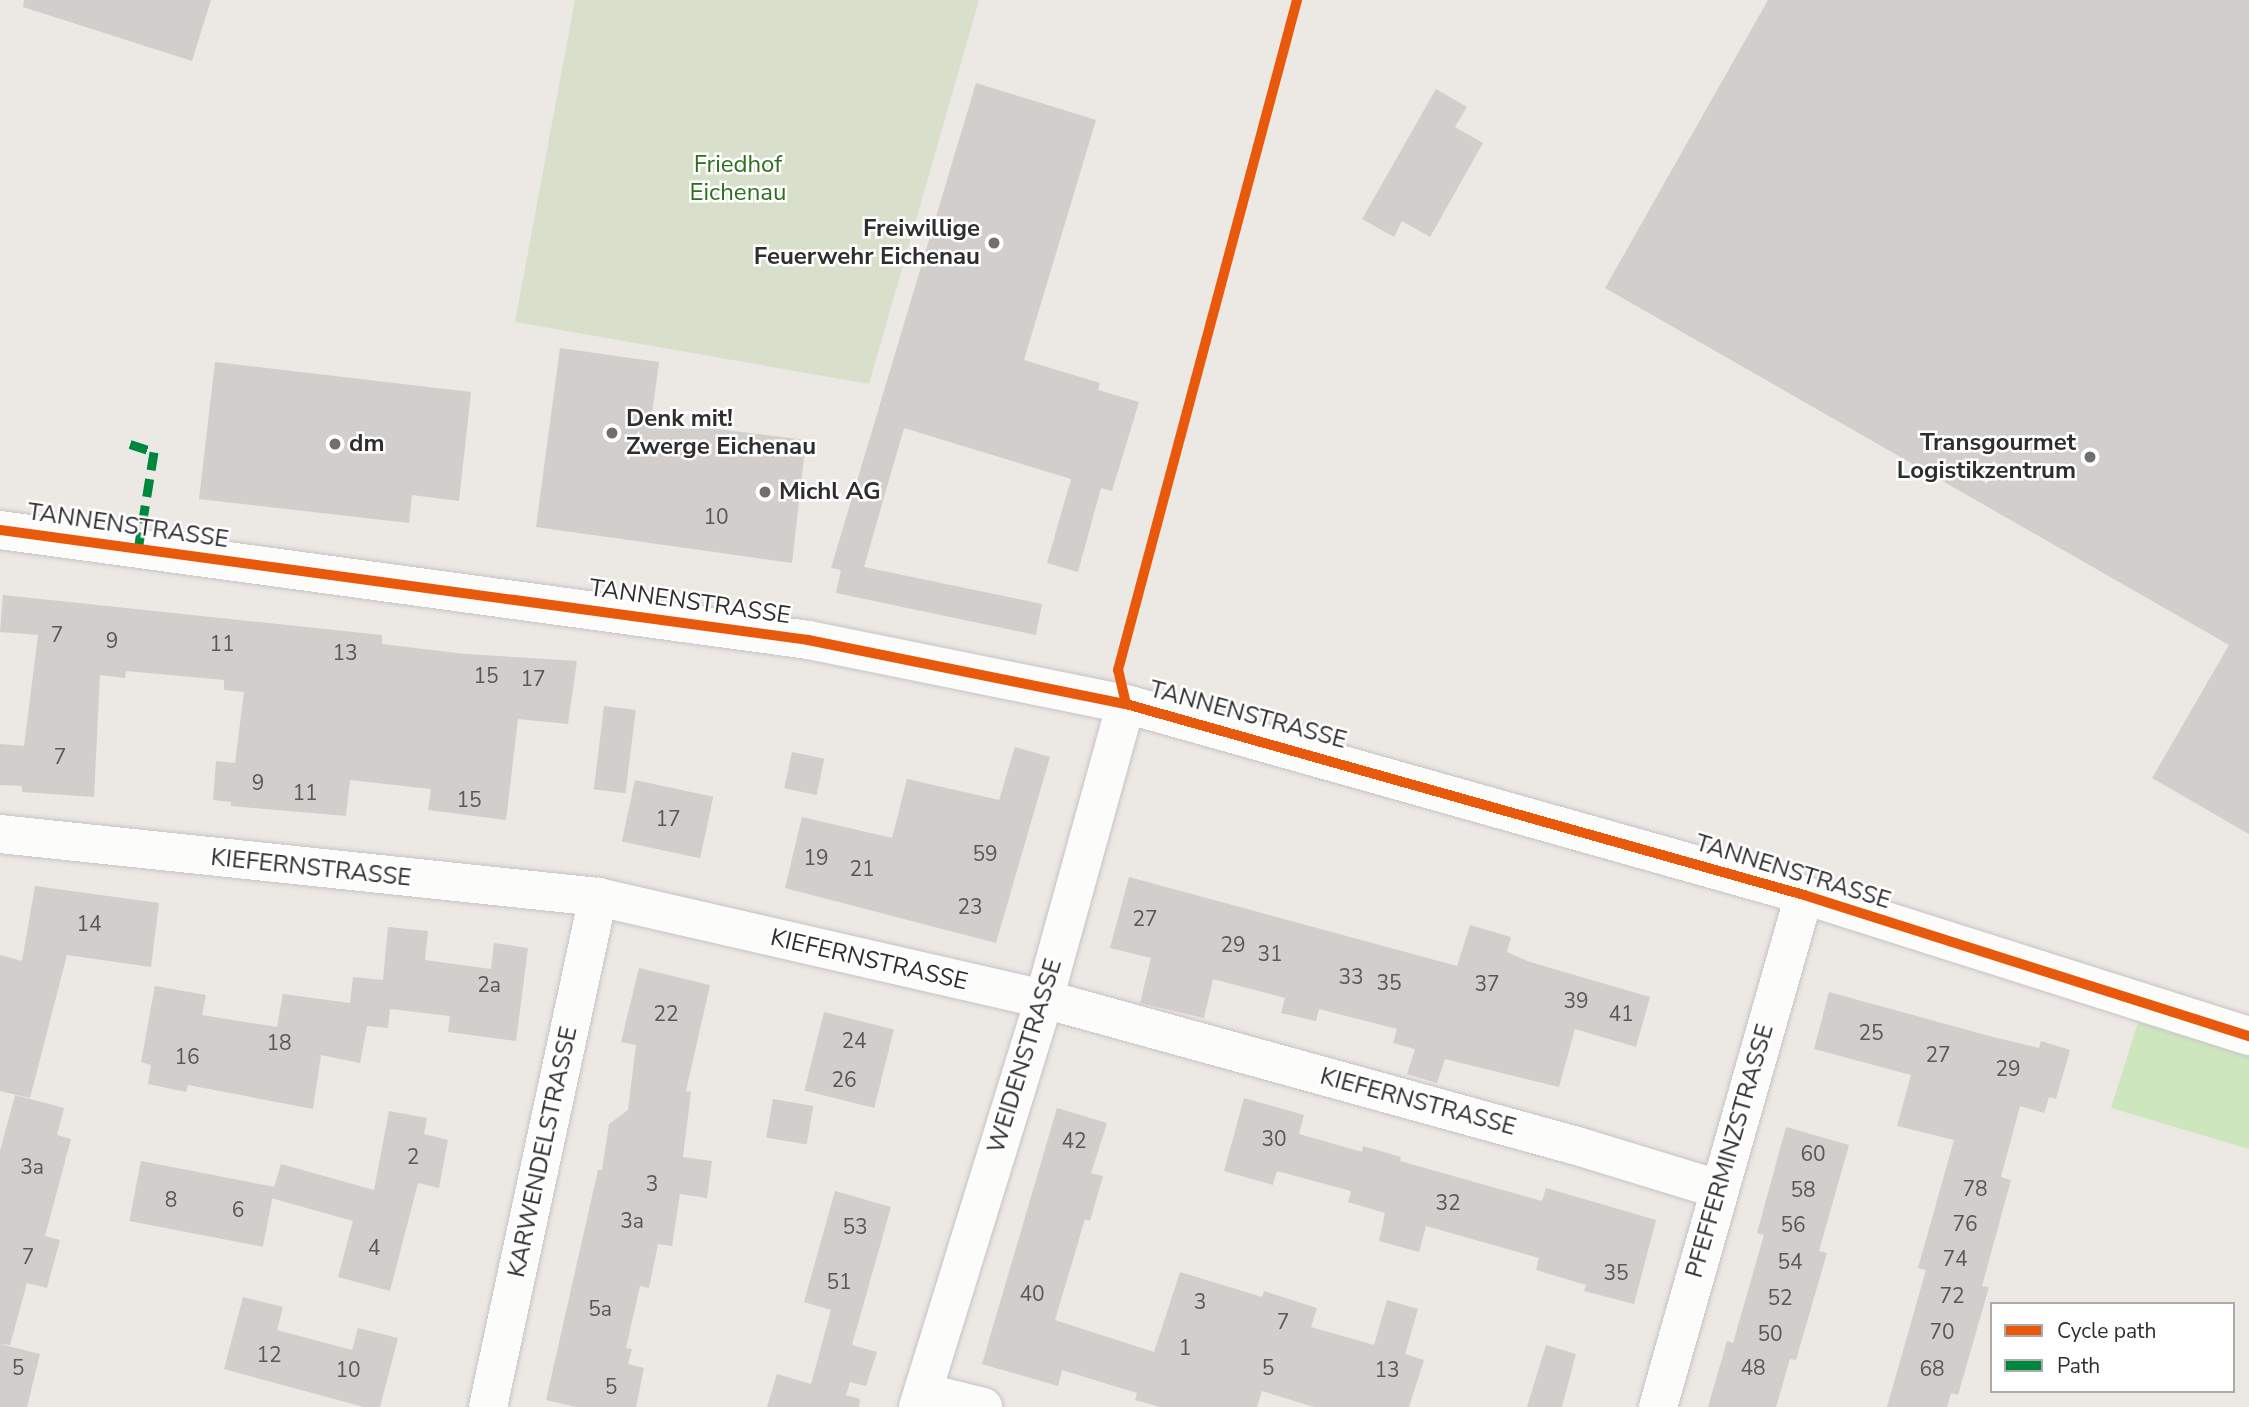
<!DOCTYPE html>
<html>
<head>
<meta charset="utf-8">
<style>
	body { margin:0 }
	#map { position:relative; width:2249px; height:1407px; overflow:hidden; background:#ece8e4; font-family:"Nunito Sans",sans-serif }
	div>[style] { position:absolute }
	.green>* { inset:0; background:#cee6be }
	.cemetery>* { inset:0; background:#d8e0cc }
	.building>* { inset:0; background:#d1cecb; transform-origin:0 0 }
	.roads { filter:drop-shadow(0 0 2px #c5c4c5) drop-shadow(0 0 2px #c5c4c5) }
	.minor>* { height:38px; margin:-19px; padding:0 19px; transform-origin:19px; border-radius:19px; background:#fcfcfb }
	.quiet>* { height:9px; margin-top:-4.5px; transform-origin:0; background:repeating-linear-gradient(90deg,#00873e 0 18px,transparent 0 27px) }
	.cycleway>* { height:10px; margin:-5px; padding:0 5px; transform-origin:5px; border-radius:5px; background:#e8590c }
	.dots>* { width:19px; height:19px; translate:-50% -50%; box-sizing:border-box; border:4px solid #fff; border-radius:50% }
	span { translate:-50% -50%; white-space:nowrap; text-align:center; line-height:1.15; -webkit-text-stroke:5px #fff; paint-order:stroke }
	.number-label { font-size:21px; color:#585857 }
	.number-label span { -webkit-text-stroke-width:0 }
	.park-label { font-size:24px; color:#2c6e1b }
	.poi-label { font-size:24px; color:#2e2e2e; font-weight:700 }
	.right { translate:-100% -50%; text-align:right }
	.left { translate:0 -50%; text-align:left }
	.street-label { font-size:24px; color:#2e2e2e }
	.legend { position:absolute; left:1990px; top:1302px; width:245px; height:91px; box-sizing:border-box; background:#fff; border:2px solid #ababab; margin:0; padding:9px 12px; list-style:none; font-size:21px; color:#2e2e2e }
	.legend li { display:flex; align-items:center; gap:14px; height:35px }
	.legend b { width:35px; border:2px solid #ababab }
</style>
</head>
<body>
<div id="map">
	<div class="green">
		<i style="clip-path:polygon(2138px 1022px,2249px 1056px,2249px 1149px,2111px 1108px)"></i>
	</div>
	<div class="cemetery">
		<i style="clip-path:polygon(575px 0,979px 0,869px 384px,515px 322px)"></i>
	</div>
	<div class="building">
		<i style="clip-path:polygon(24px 0,211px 0,192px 61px,23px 7px)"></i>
		<i style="clip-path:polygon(1768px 0,2249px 0,2249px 834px,2152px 778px,2229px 645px,1605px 288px)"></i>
		<i style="clip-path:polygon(976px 83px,1096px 120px,1024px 360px,1100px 383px,1098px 390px,1139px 402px,1112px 491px,1101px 488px,1078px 572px,1047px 563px,1071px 479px,904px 428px,864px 567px,1042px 604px,1036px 635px,836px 593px,841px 570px,831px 568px)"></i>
		<i style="clip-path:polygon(1436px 89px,1467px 107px,1455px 127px,1483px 143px,1430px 237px,1402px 221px,1394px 237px,1362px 219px)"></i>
		<i style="clip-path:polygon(560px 348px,659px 362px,651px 421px,806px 440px,792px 563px,536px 527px)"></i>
		<i style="clip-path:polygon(215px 362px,471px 392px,459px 501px,412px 495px,409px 523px,199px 499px)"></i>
		<i style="clip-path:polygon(3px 595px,382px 635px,382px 644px,465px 654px,577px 661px,568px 724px,518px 719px,506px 820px,428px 810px,431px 789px,350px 780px,346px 816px,231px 806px,231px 802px,213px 800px,216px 761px,235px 763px,244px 692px,224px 690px,224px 680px,126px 671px,125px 678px,100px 675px,94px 797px,22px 792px,22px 786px,0 785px,0 744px,24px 746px,38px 635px,0 632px)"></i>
		<i style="left:604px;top:706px;width:32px;height:84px;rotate:7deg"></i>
		<i style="clip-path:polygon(1015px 747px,1050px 757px,996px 943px,785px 888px,802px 817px,892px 838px,907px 779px,999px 800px)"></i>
		<i style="left:792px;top:752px;width:33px;height:37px;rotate:12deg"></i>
		<i style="left:635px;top:780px;width:80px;height:63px;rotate:12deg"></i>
		<i style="clip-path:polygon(1129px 877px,1457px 966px,1470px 925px,1511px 937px,1507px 952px,1530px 962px,1650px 997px,1636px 1047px,1575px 1029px,1559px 1087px,1445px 1059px,1437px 1083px,1407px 1074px,1415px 1049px,1393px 1043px,1397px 1029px,1319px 1009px,1316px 1021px,1281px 1013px,1285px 998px,1213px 979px,1204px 1018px,1140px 1003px,1151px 958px,1110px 948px)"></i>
		<i style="clip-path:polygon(35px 886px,159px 903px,151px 967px,67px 955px,30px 1098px,0 1091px,0 955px,22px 961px)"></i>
		<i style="clip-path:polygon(388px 927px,428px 931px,425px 960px,491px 969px,494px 943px,528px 948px,516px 1041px,448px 1032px,450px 1016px,390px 1009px,388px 1028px,367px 1026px,360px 1063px,321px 1055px,313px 1109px,188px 1085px,186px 1092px,148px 1084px,151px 1065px,141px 1062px,155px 986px,206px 995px,202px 1015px,277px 1027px,283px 994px,350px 1003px,353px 977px,383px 980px)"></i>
		<i style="clip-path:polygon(639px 968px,710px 985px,686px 1091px,691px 1092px,683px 1157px,712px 1161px,707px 1198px,680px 1194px,672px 1246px,658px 1244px,649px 1288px,640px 1286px,626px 1348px,632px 1349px,628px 1364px,644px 1368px,636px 1407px,576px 1407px,546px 1400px,598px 1170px,602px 1170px,609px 1124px,628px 1110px,636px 1045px,621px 1042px)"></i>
		<i style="clip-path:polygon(1829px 992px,1993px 1037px,2039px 1048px,2041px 1041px,2070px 1050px,2056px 1099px,2049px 1097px,2044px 1113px,2020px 1106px,2001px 1177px,2011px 1180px,1982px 1286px,1989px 1287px,1958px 1395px,1951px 1393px,1947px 1407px,1887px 1407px,1926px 1270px,1918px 1268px,1954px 1140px,1897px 1126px,1911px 1075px,1814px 1049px)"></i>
		<i style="left:824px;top:1012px;width:72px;height:81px;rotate:14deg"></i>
		<i style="clip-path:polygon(15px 1095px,64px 1108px,57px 1135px,71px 1139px,45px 1236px,60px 1240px,47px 1288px,27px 1283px,10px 1345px,0 1344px,0 1151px)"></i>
		<i style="clip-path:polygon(1244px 1098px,1304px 1115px,1299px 1134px,1362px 1152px,1363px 1146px,1401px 1157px,1400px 1161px,1542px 1201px,1546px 1188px,1656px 1220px,1634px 1304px,1584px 1291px,1586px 1285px,1536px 1270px,1539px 1258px,1426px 1226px,1419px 1252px,1379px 1241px,1385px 1213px,1348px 1202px,1351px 1191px,1277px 1171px,1273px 1185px,1224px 1171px)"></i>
		<i style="left:773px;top:1099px;width:41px;height:39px;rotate:10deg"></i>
		<i style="clip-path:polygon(1057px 1108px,1107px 1123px,1091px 1173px,1103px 1176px,1090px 1221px,1085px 1219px,1055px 1320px,1154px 1352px,1180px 1272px,1262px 1297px,1264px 1291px,1317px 1308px,1311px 1327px,1374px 1345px,1387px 1300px,1418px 1309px,1405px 1354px,1424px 1360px,1409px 1407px,1314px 1407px,1262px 1391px,1257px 1407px,1160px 1407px,1135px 1400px,1137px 1393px,1062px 1370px,1058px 1386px,982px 1364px)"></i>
		<i style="clip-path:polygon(389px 1111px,427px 1118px,424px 1134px,448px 1140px,439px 1188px,418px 1183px,390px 1291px,338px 1277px,353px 1221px,271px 1198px,281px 1164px,374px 1190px)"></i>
		<i style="clip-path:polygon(1786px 1127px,1849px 1145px,1819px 1251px,1827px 1253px,1796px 1360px,1790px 1359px,1776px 1407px,1708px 1407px,1727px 1341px,1733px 1343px,1764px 1235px,1757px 1233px)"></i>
		<i style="left:141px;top:1161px;width:136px;height:61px;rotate:11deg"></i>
		<i style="clip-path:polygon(835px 1191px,891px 1207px,852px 1345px,877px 1352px,866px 1386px,850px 1382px,846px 1395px,860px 1399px,859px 1407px,767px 1407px,777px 1374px,811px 1384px,831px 1310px,804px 1302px)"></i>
		<i style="clip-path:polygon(243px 1297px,283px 1307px,277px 1330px,352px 1350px,358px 1328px,398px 1338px,380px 1407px,364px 1407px,224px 1369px)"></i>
		<i style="clip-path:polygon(0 1344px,40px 1354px,27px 1407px,0 1407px)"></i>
		<i style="clip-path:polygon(1546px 1345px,1576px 1354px,1562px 1407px,1527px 1407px)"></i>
	</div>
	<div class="roads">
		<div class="minor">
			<i style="left:0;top:530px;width:815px;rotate:7.75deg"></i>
			<i style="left:808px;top:640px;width:324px;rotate:11.4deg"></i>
			<i style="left:1126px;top:704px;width:704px;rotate:15.73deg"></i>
			<i style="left:1804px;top:895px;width:467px;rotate:17.6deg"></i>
			<i style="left:0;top:834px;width:601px;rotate:6.01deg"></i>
			<i style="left:598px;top:897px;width:458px;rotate:12.9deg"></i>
			<i style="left:1044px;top:999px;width:553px;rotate:15.42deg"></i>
			<i style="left:1577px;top:1146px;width:147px;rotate:17deg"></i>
			<i style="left:923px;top:1392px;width:62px;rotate:14deg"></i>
			<i style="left:488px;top:1407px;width:522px;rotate:-77.83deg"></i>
			<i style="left:918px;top:1407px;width:427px;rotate:-72.8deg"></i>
			<i style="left:1044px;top:999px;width:306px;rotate:-74.5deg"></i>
			<i style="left:1658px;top:1407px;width:532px;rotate:-74.08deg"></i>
		</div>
	</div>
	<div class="quiet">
		<i style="left:130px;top:444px;width:25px;rotate:18deg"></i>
		<i style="left:154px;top:452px;width:99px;rotate:99.3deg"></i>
	</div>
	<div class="cycleway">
		<i style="left:0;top:530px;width:815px;rotate:7.75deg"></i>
		<i style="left:808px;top:640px;width:324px;rotate:11.4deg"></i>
		<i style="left:1126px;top:704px;width:704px;rotate:15.73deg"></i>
		<i style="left:1804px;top:895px;width:467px;rotate:17.6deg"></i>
		<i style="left:1126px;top:704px;width:35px;rotate:-103deg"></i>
		<i style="left:1118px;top:670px;width:693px;rotate:-75.04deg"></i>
	</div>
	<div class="dots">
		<i style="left:994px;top:243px;background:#706f6e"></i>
		<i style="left:612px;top:433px;background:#706f6e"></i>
		<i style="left:335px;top:444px;background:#706f6e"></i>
		<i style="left:2090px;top:457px;background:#706f6e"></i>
		<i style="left:765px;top:492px;background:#706f6e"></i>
	</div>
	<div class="number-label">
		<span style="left:716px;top:517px">10</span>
		<span style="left:57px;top:635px">7</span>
		<span style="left:112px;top:641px">9</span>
		<span style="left:222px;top:644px">11</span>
		<span style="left:345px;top:653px">13</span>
		<span style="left:486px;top:676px">15</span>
		<span style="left:533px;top:679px">17</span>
		<span style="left:60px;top:757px">7</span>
		<span style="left:258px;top:783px">9</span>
		<span style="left:305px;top:793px">11</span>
		<span style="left:469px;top:800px">15</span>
		<span style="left:668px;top:819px">17</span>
		<span style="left:985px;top:854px">59</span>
		<span style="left:816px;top:858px">19</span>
		<span style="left:862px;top:869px">21</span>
		<span style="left:970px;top:907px">23</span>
		<span style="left:1145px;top:919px">27</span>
		<span style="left:89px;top:924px">14</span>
		<span style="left:1233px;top:945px">29</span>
		<span style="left:1270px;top:954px">31</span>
		<span style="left:1351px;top:977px">33</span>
		<span style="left:1389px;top:983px">35</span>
		<span style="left:1487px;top:984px">37</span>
		<span style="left:489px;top:985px">2a</span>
		<span style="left:1576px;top:1001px">39</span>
		<span style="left:666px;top:1014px">22</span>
		<span style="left:1621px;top:1014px">41</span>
		<span style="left:1871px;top:1033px">25</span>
		<span style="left:854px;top:1041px">24</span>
		<span style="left:279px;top:1043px">18</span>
		<span style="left:1938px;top:1055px">27</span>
		<span style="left:187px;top:1057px">16</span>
		<span style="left:2008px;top:1069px">29</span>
		<span style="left:844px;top:1080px">26</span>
		<span style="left:1274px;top:1139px">30</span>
		<span style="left:1074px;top:1141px">42</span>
		<span style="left:1813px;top:1154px">60</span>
		<span style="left:413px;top:1157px">2</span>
		<span style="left:32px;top:1167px">3a</span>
		<span style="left:652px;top:1184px">3</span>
		<span style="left:1975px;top:1189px">78</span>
		<span style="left:1803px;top:1190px">58</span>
		<span style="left:171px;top:1200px">8</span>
		<span style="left:1448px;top:1203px">32</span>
		<span style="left:238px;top:1210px">6</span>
		<span style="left:632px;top:1221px">3a</span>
		<span style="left:1965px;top:1224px">76</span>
		<span style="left:1793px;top:1225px">56</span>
		<span style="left:855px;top:1227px">53</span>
		<span style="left:374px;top:1248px">4</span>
		<span style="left:28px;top:1257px">7</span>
		<span style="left:1955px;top:1259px">74</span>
		<span style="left:1790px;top:1262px">54</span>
		<span style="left:1616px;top:1273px">35</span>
		<span style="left:839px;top:1282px">51</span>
		<span style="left:1032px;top:1294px">40</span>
		<span style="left:1952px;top:1296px">72</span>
		<span style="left:1780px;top:1298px">52</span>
		<span style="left:1200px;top:1302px">3</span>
		<span style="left:600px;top:1309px">5a</span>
		<span style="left:1283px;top:1322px">7</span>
		<span style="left:1942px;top:1332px">70</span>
		<span style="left:1770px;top:1334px">50</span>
		<span style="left:1185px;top:1348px">1</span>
		<span style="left:269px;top:1355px">12</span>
		<span style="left:18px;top:1368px">5</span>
		<span style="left:1268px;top:1368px">5</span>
		<span style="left:1753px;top:1368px">48</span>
		<span style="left:1932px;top:1369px">68</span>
		<span style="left:348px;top:1370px">10</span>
		<span style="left:1387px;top:1370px">13</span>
		<span style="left:611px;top:1387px">5</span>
	</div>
	<div class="park-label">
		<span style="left:738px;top:179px">Friedhof<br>Eichenau</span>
	</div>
	<div class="poi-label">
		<span class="right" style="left:980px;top:243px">Freiwillige<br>Feuerwehr Eichenau</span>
		<span class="left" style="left:626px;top:433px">Denk mit!<br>Zwerge Eichenau</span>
		<span class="right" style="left:2076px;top:457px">Transgourmet<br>Logistikzentrum</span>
		<span class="left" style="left:349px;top:444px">dm</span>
		<span class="left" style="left:779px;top:492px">Michl AG</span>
	</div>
	<div class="street-label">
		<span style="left:128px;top:526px;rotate:8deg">TANNENSTRASSE</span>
		<span style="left:690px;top:602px;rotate:8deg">TANNENSTRASSE</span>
		<span style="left:1248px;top:715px;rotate:15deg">TANNENSTRASSE</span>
		<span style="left:311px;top:868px;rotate:6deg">KIEFERNSTRASSE</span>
		<span style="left:1793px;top:872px;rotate:17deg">TANNENSTRASSE</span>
		<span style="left:869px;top:960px;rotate:13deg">KIEFERNSTRASSE</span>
		<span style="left:1025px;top:1056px;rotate:-73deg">WEIDENSTRASSE</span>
		<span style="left:1418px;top:1102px;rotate:15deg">KIEFERNSTRASSE</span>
		<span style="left:1730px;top:1151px;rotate:-74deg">PFEFFERMINZSTRASSE</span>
		<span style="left:543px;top:1152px;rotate:-78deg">KARWENDELSTRASSE</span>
	</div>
	<ul class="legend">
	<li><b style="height:9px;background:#e8590c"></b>Cycle path</li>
	<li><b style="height:9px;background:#00873e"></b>Path</li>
	</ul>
</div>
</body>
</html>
